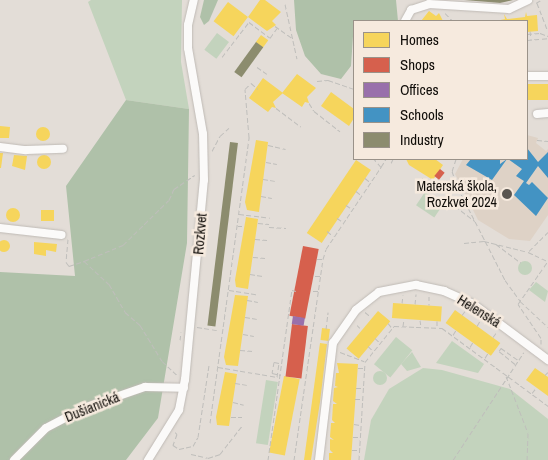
<!DOCTYPE html>
<html>
<head>
<meta charset="utf-8">
<style>
	body { margin:0 }
	#map { position:relative; width:548px; height:460px; overflow:hidden; background:#e3ddd7; font-family:"Archivo Narrow",sans-serif }
	div>[style] { position:absolute }
	.built>* { inset:0; background:#ded2c6 }
	.green>* { inset:0; background:#c3d3bd; transform-origin:0 0 }
	.round { border-radius:50% }
	.forest>* { inset:0; background:#afc1a9 }
	.homes>* { inset:0; background:#f6d55c; transform-origin:0 0 }
	.shops>* { inset:0; background:#d6604d; transform-origin:0 0 }
	.offices>* { inset:0; background:#9970ab; transform-origin:0 0 }
	.schools>* { inset:0; background:#4393c3 }
	.industry>* { inset:0; background:#8c8c6e; transform-origin:0 0 }
	.path>* { height:1px; margin-top:-0.5px; transform-origin:0; background:repeating-linear-gradient(90deg,#bfbebb 0 5px,transparent 0 7.5px) }
	.roads { filter:drop-shadow(0 0 1px #bfbab5) drop-shadow(0 0 1px #bfbab5) }
	.minor>* { height:8px; margin:-4px; padding:0 4px; transform-origin:4px; border-radius:4px; background:#fbfaf9 }
	.path-bridge>* { height:1px; margin-top:-0.5px; transform-origin:0; background:repeating-linear-gradient(90deg,#bfbebb 0 5px,transparent 0 7.5px) }
	.dots>* { width:14px; height:14px; translate:-50% -50%; box-sizing:border-box; border:2px solid #f6eade; border-radius:50% }
	span { translate:-50% -50%; white-space:nowrap; text-align:center; line-height:1.15; -webkit-text-stroke:5px #f6eade; paint-order:stroke }
	.poi-label { font-size:14px; color:#100d09 }
	.right { translate:-100% -50%; text-align:right }
	.street-label { font-size:14px; color:#100d09 }
	.legend { position:absolute; left:353px; top:20px; width:175px; height:140px; box-sizing:border-box; background:#f6eade; border:1px solid #9a9289; margin:0; padding:6px 9px; list-style:none; font-size:15px; color:#100d09 }
	.legend li { display:flex; align-items:center; gap:10px; height:25px }
	.legend b { width:25px; border:1px solid #9a9289 }
</style>
</head>
<body>
<div id="map">
	<div class="built">
		<i style="clip-path:polygon(527px 135px,538px 138px,536px 143px,546px 151px,548px 149px,548px 215px,530px 241px,509px 239px,478px 220px,455px 174px,463px 159px,527px 159px)"></i>
	</div>
	<div class="green">
		<i style="clip-path:polygon(91px 0,182px 0,181px 62px,189px 109px,126px 100px,88px 2px)"></i>
		<i style="left:217px;top:33px;width:15px;height:21px;rotate:37deg"></i>
		<i style="left:425px;top:192px;width:22px;height:16px;rotate:34deg"></i>
		<i class="round" style="left:518px;top:261px;width:14px;height:14px"></i>
		<i style="clip-path:polygon(536px 282px,548px 291px,545px 302px,529px 290px)"></i>
		<i style="left:396px;top:337px;width:21px;height:35px;rotate:39deg"></i>
		<i style="clip-path:polygon(452px 341px,484px 364px,478px 373px,436px 363px)"></i>
		<i style="clip-path:polygon(412px 352px,421px 367px,407px 371px,401px 364px)"></i>
		<i style="clip-path:polygon(423px 368px,442px 370px,510px 389px,548px 419px,548px 460px,364px 460px,371px 420px,389px 389px)"></i>
		<i class="round" style="left:373px;top:371px;width:14px;height:14px"></i>
		<i style="left:266px;top:380px;width:12px;height:64px;rotate:9deg"></i>
	</div>
	<div class="forest">
		<i style="clip-path:polygon(204px 0,218px 0,209px 21px,204px 25px,200px 17px)"></i>
		<i style="clip-path:polygon(294px 0,396px 0,398px 21px,354px 21px,351px 66px,341px 79px,321px 74px,305px 56px,296px 30px)"></i>
		<i style="clip-path:polygon(126px 100px,189px 109px,187px 243px,158px 418px,126px 460px,0 460px,0 272px,75px 276px,66px 186px)"></i>
	</div>
	<div class="homes">
		<i style="clip-path:polygon(260px 0,265px 0,281px 12px,272px 21px,276px 25px,267px 31px,248px 17px)"></i>
		<i style="left:228px;top:2px;width:25px;height:24px;rotate:37deg"></i>
		<i style="clip-path:polygon(429px 11px,436px 16px,439px 13px,443px 21px,421px 21px)"></i>
		<i style="clip-path:polygon(526px 12px,527px 16px,537px 15px,538px 31px,527px 32px,527px 21px,496px 21px,505px 19px,504px 14px,507px 19px,525px 17px)"></i>
		<i style="left:261px;top:35px;width:9px;height:9px;rotate:36deg"></i>
		<i style="clip-path:polygon(297px 74px,316px 88px,307px 97px,309px 103px,305px 102px,302px 107px,282px 93px)"></i>
		<i style="clip-path:polygon(263px 78px,283px 93px,273px 102px,276px 108px,272px 107px,268px 112px,249px 98px)"></i>
		<i style="left:548px;top:84px;width:16px;height:21px;rotate:90deg"></i>
		<i style="clip-path:polygon(331px 92px,354px 109px,354px 118px,349px 126px,321px 106px)"></i>
		<i style="clip-path:polygon(0 126px,10px 127px,9px 138px,0 138px)"></i>
		<i class="round" style="left:36px;top:127px;width:14px;height:14px"></i>
		<i style="clip-path:polygon(256px 140px,268px 142px,259px 212px,247px 210px,245px 202px)"></i>
		<i style="clip-path:polygon(0 153px,3px 153px,1px 168px,0 168px)"></i>
		<i class="round" style="left:37px;top:155px;width:14px;height:14px"></i>
		<i style="clip-path:polygon(14px 155px,27px 156px,25px 170px,12px 166px)"></i>
		<i style="clip-path:polygon(406px 159px,435px 159px,443px 165px,433px 180px,409px 165px)"></i>
		<i style="left:356px;top:160px;width:18px;height:88px;rotate:34deg"></i>
		<i class="round" style="left:6px;top:208px;width:14px;height:14px"></i>
		<i style="left:41px;top:210px;width:13px;height:11px"></i>
		<i style="clip-path:polygon(246px 217px,258px 219px,248px 289px,236px 287px,235px 280px)"></i>
		<i class="round" style="left:-2px;top:240px;width:12px;height:12px"></i>
		<i style="clip-path:polygon(34px 242px,57px 244px,56px 252px,46px 250px,46px 256px,34px 254px)"></i>
		<i style="clip-path:polygon(235px 295px,248px 296px,238px 366px,226px 365px,224px 357px)"></i>
		<i style="left:393px;top:303px;width:49px;height:15px;rotate:4deg"></i>
		<i style="left:455px;top:310px;width:56px;height:16px;rotate:36deg"></i>
		<i style="left:378px;top:311px;width:16px;height:49px;rotate:40deg"></i>
		<i style="left:322px;top:328px;width:8px;height:12px;rotate:7deg"></i>
		<i style="clip-path:polygon(320px 343px,327px 344px,320px 402px,311px 460px,304px 460px)"></i>
		<i style="clip-path:polygon(337px 363px,358px 364px,351px 460px,329px 460px,329px 453px,333px 453px,330px 450px,330px 439px,334px 440px,330px 437px,331px 423px,335px 423px,332px 420px,333px 404px,337px 404px,333px 401px,334px 388px,338px 387px,335px 386px,336px 373px,339px 373px)"></i>
		<i style="clip-path:polygon(535px 368px,548px 377px,548px 396px,526px 380px)"></i>
		<i style="clip-path:polygon(225px 372px,237px 374px,229px 426px,217px 425px,216px 417px)"></i>
		<i style="left:284px;top:376px;width:16px;height:78px;rotate:11deg"></i>
	</div>
	<div class="shops">
		<i style="left:440px;top:169px;width:6px;height:9px;rotate:39deg"></i>
		<i style="left:303px;top:246px;width:16px;height:71px;rotate:11deg"></i>
		<i style="left:292px;top:324px;width:16px;height:53px;rotate:7deg"></i>
	</div>
	<div class="offices">
		<i style="left:293px;top:316px;width:12px;height:8px;rotate:9deg"></i>
	</div>
	<div class="schools">
		<i style="clip-path:polygon(527px 148px,538px 162px,548px 152px,548px 178px,538px 166px,526px 183px,529px 185px,532px 182px,548px 198px,536px 216px,514px 195px,524px 181px,516px 176px,522px 169px,508px 159px,527px 159px)"></i>
		<i style="clip-path:polygon(471px 159px,500px 159px,500px 164px,507px 159px,492px 180px,466px 165px)"></i>
	</div>
	<div class="industry">
		<i style="clip-path:polygon(464px 0,513px 0,500px 3px)"></i>
		<i style="left:256px;top:42px;width:9px;height:37px;rotate:36deg"></i>
		<i style="left:230px;top:142px;width:8px;height:185px;rotate:7deg"></i>
	</div>
	<div class="path">
		<i style="left:536px;top:3px;width:6px;rotate:-31deg"></i>
		<i style="left:537px;top:3px;width:30px;rotate:69deg"></i>
		<i style="left:285px;top:4px;width:56px;rotate:77.7deg"></i>
		<i style="left:445px;top:13px;width:11px;rotate:45deg"></i>
		<i style="left:275px;top:26px;width:21px;rotate:35deg"></i>
		<i style="left:530px;top:31px;width:8px;rotate:83deg"></i>
		<i style="left:527px;top:34px;width:13px;rotate:-4deg"></i>
		<i style="left:540px;top:33px;width:9px;rotate:21deg"></i>
		<i style="left:527px;top:40px;width:21px;rotate:-5deg"></i>
		<i style="left:222px;top:57px;width:44px;rotate:-52.4deg"></i>
		<i style="left:249px;top:22px;width:26px;rotate:37deg"></i>
		<i style="left:270px;top:38px;width:12px;rotate:-55deg"></i>
		<i style="left:257px;top:67px;width:12px;rotate:35deg"></i>
		<i style="left:317px;top:81px;width:11px;rotate:-5deg"></i>
		<i style="left:328px;top:80px;width:28px;rotate:19deg"></i>
		<i style="left:309px;top:103px;width:9px;rotate:58deg"></i>
		<i style="left:314px;top:111px;width:33px;rotate:38deg"></i>
		<i style="left:276px;top:108px;width:31px;rotate:37deg"></i>
		<i style="left:537px;top:140px;width:11px;rotate:5deg"></i>
		<i style="left:268px;top:145px;width:18px;rotate:13deg"></i>
		<i style="left:212px;top:151px;width:17px;rotate:-62deg"></i>
		<i style="left:220px;top:136px;width:12px;rotate:-42deg"></i>
		<i style="left:456px;top:159px;width:13px;rotate:108deg"></i>
		<i style="left:452px;top:171px;width:18px;rotate:71deg"></i>
		<i style="left:458px;top:188px;width:103px;rotate:62.9deg"></i>
		<i style="left:505px;top:280px;width:26px;rotate:54deg"></i>
		<i style="left:520px;top:301px;width:38px;rotate:43deg"></i>
		<i style="left:266px;top:162px;width:11px;rotate:10deg"></i>
		<i style="left:391px;top:163px;width:4px;rotate:-63deg"></i>
		<i style="left:381px;top:167px;width:9px;rotate:-58deg"></i>
		<i style="left:365px;top:178px;width:6px;rotate:39deg"></i>
		<i style="left:263px;top:179px;width:12px;rotate:9deg"></i>
		<i style="left:420px;top:182px;width:7px;rotate:-56deg"></i>
		<i style="left:356px;top:191px;width:6px;rotate:39deg"></i>
		<i style="left:261px;top:196px;width:11px;rotate:10deg"></i>
		<i style="left:443px;top:197px;width:40px;rotate:37deg"></i>
		<i style="left:346px;top:205px;width:7px;rotate:34deg"></i>
		<i style="left:239px;top:214px;width:31px;rotate:7deg"></i>
		<i style="left:337px;top:218px;width:7px;rotate:34deg"></i>
		<i style="left:258px;top:223px;width:11px;rotate:5deg"></i>
		<i style="left:238px;top:226px;width:4px"></i>
		<i style="left:269px;top:227px;width:17px;rotate:3deg"></i>
		<i style="left:327px;top:231px;width:8px;rotate:40deg"></i>
		<i style="left:68px;top:239px;width:23px;rotate:95deg"></i>
		<i style="left:66px;top:262px;width:5px;rotate:53deg"></i>
		<i style="left:69px;top:266px;width:16px;rotate:-18deg"></i>
		<i style="left:84px;top:261px;width:34px;rotate:43deg"></i>
		<i style="left:109px;top:284px;width:32px;rotate:60deg"></i>
		<i style="left:125px;top:312px;width:20px;rotate:41deg"></i>
		<i style="left:140px;top:325px;width:42px;rotate:58.6deg"></i>
		<i style="left:162px;top:361px;width:21px;rotate:43deg"></i>
		<i style="left:255px;top:239px;width:12px;rotate:5deg"></i>
		<i style="left:464px;top:243px;width:20px;rotate:-6deg"></i>
		<i style="left:484px;top:241px;width:45px;rotate:14deg"></i>
		<i style="left:528px;top:252px;width:21px;rotate:25deg"></i>
		<i style="left:496px;top:244px;width:31px;rotate:37deg"></i>
		<i style="left:529px;top:251px;width:27px;rotate:-45deg"></i>
		<i style="left:253px;top:257px;width:12px;rotate:5deg"></i>
		<i style="left:317px;top:259px;width:6px"></i>
		<i style="left:84px;top:261px;width:42px;rotate:-22.3deg"></i>
		<i style="left:123px;top:245px;width:64px;rotate:-44.4deg"></i>
		<i style="left:169px;top:200px;width:12px;rotate:-66deg"></i>
		<i style="left:174px;top:189px;width:25px;rotate:-34deg"></i>
		<i style="left:250px;top:274px;width:13px;rotate:9deg"></i>
		<i style="left:315px;top:276px;width:6px"></i>
		<i style="left:229px;top:290px;width:30px;rotate:9deg"></i>
		<i style="left:313px;top:291px;width:6px"></i>
		<i style="left:429px;top:296px;width:9px;rotate:90deg"></i>
		<i style="left:247px;top:300px;width:11px;rotate:10deg"></i>
		<i style="left:402px;top:303px;width:8px;rotate:-83deg"></i>
		<i style="left:415px;top:304px;width:10px;rotate:-84deg"></i>
		<i style="left:365px;top:312px;width:6px;rotate:39deg"></i>
		<i style="left:462px;top:315px;width:5px;rotate:-53deg"></i>
		<i style="left:245px;top:317px;width:12px;rotate:9deg"></i>
		<i style="left:420px;top:320px;width:7px;rotate:82deg"></i>
		<i style="left:437px;top:321px;width:6px;rotate:90deg"></i>
		<i style="left:388px;top:323px;width:6px;rotate:51deg"></i>
		<i style="left:357px;top:325px;width:4px;rotate:45deg"></i>
		<i style="left:403px;top:326px;width:7px;rotate:-82deg"></i>
		<i style="left:477px;top:326px;width:8px;rotate:-60deg"></i>
		<i style="left:197px;top:327px;width:20px;rotate:9deg"></i>
		<i style="left:326px;top:329px;width:17px;rotate:-83deg"></i>
		<i style="left:243px;top:334px;width:11px;rotate:10deg"></i>
		<i style="left:453px;top:335px;width:6px;rotate:-59deg"></i>
		<i style="left:493px;top:337px;width:5px;rotate:-53deg"></i>
		<i style="left:375px;top:338px;width:7px;rotate:45deg"></i>
		<i style="left:180px;top:340px;width:8px;rotate:-83deg"></i>
		<i style="left:541px;top:344px;width:6px;rotate:-90deg"></i>
		<i style="left:541px;top:338px;width:41px;rotate:-124.1deg"></i>
		<i style="left:518px;top:304px;width:52px;rotate:-55.1deg"></i>
		<i style="left:368px;top:346px;width:7px;rotate:45deg"></i>
		<i style="left:470px;top:347px;width:6px;rotate:-59deg"></i>
		<i style="left:240px;top:350px;width:13px;rotate:4deg"></i>
		<i style="left:340px;top:352px;width:26px;rotate:21deg"></i>
		<i style="left:485px;top:358px;width:6px;rotate:-59deg"></i>
		<i style="left:515px;top:364px;width:21px;rotate:-141deg"></i>
		<i style="left:499px;top:351px;width:4px;rotate:-56deg"></i>
		<i style="left:501px;top:348px;width:21px;rotate:35deg"></i>
		<i style="left:218px;top:367px;width:60px;rotate:9.6deg"></i>
		<i style="left:277px;top:377px;width:14px;rotate:-82deg"></i>
		<i style="left:279px;top:363px;width:5px;rotate:-169deg"></i>
		<i style="left:274px;top:362px;width:11px;rotate:100deg"></i>
		<i style="left:358px;top:368px;width:6px"></i>
		<i style="left:545px;top:375px;width:4px;rotate:-45deg"></i>
		<i style="left:506px;top:376px;width:61px;rotate:68.9deg"></i>
		<i style="left:528px;top:433px;width:27px;rotate:92deg"></i>
		<i style="left:235px;top:383px;width:12px;rotate:9deg"></i>
		<i style="left:356px;top:388px;width:7px"></i>
		<i style="left:532px;top:393px;width:6px;rotate:-51deg"></i>
		<i style="left:355px;top:399px;width:7px"></i>
		<i style="left:233px;top:402px;width:11px;rotate:15deg"></i>
		<i style="left:231px;top:417px;width:11px"></i>
		<i style="left:210px;top:423px;width:289px;rotate:-82.2deg"></i>
		<i style="left:249px;top:137px;width:48px;rotate:-94.8deg"></i>
		<i style="left:245px;top:89px;width:8px;rotate:-45deg"></i>
		<i style="left:251px;top:83px;width:9px;rotate:41deg"></i>
		<i style="left:354px;top:424px;width:6px;rotate:9deg"></i>
		<i style="left:175px;top:432px;width:3px;rotate:45deg"></i>
		<i style="left:177px;top:434px;width:12px;rotate:110deg"></i>
		<i style="left:173px;top:445px;width:7px;rotate:34deg"></i>
		<i style="left:179px;top:449px;width:14px;rotate:-12deg"></i>
		<i style="left:193px;top:446px;width:10px;rotate:-61deg"></i>
		<i style="left:198px;top:437px;width:73px;rotate:-81.3deg"></i>
		<i style="left:353px;top:437px;width:6px"></i>
		<i style="left:352px;top:450px;width:6px"></i>
		<i style="left:191px;top:454px;width:17px;rotate:13deg"></i>
		<i style="left:208px;top:458px;width:13px;rotate:-18deg"></i>
		<i style="left:220px;top:454px;width:36px;rotate:-52deg"></i>
		<i style="left:268px;top:460px;width:172px;rotate:-82deg"></i>
		<i style="left:292px;top:290px;width:4px;rotate:14deg"></i>
		<i style="left:294px;top:460px;width:203px;rotate:-81.8deg"></i>
		<i style="left:323px;top:259px;width:10px;rotate:-73deg"></i>
		<i style="left:326px;top:249px;width:99px;rotate:-56.1deg"></i>
		<i style="left:381px;top:167px;width:11px;rotate:-131deg"></i>
		<i style="left:359px;top:460px;width:98px;rotate:-86.5deg"></i>
		<i style="left:365px;top:362px;width:46px;rotate:-51.1deg"></i>
		<i style="left:394px;top:326px;width:48px;rotate:2.4deg"></i>
		<i style="left:442px;top:328px;width:132px;rotate:36.3deg"></i>
		<i style="left:453px;top:460px;width:129px;rotate:-56.7deg"></i>
	</div>
	<div class="roads">
		<div class="minor">
			<i style="left:405px;top:21px;width:13px;rotate:-61deg"></i>
			<i style="left:411px;top:10px;width:19px;rotate:-18deg"></i>
			<i style="left:429px;top:4px;width:80px;rotate:3.6deg"></i>
			<i style="left:509px;top:9px;width:21px;rotate:-25deg"></i>
			<i style="left:527px;top:76px;width:21px"></i>
			<i style="left:537px;top:114px;width:11px;rotate:-5deg"></i>
			<i style="left:0;top:147px;width:26px;rotate:7deg"></i>
			<i style="left:26px;top:150px;width:37px;rotate:-2deg"></i>
			<i style="left:0;top:228px;width:62px;rotate:6.4deg"></i>
			<i style="left:14px;top:460px;width:45px;rotate:-45deg"></i>
			<i style="left:46px;top:428px;width:43px;rotate:-27.8deg"></i>
			<i style="left:84px;top:408px;width:65px;rotate:-19deg"></i>
			<i style="left:145px;top:387px;width:39px;rotate:1deg"></i>
			<i style="left:148px;top:460px;width:59px;rotate:-58.2deg"></i>
			<i style="left:179px;top:410px;width:31px;rotate:-79deg"></i>
			<i style="left:185px;top:380px;width:201px;rotate:-84.6deg"></i>
			<i style="left:204px;top:180px;width:46px;rotate:-91.2deg"></i>
			<i style="left:203px;top:134px;width:87px;rotate:-99.9deg"></i>
			<i style="left:188px;top:48px;width:23px;rotate:-90deg"></i>
			<i style="left:188px;top:25px;width:26px;rotate:-77deg"></i>
			<i style="left:319px;top:460px;width:118px;rotate:-83.2deg"></i>
			<i style="left:333px;top:343px;width:40px;rotate:-55.1deg"></i>
			<i style="left:356px;top:310px;width:29px;rotate:-38deg"></i>
			<i style="left:379px;top:292px;width:38px;rotate:-11deg"></i>
			<i style="left:416px;top:285px;width:29px;rotate:12deg"></i>
			<i style="left:444px;top:291px;width:32px;rotate:24deg"></i>
			<i style="left:473px;top:304px;width:94px;rotate:36.7deg"></i>
		</div>
	</div>
	<div class="path-bridge">
		<i style="left:272px;top:373px;width:9px;rotate:13deg"></i>
	</div>
	<div class="dots">
		<i style="left:507px;top:194px;background:#5a5651"></i>
	</div>
	<div class="poi-label">
		<span class="right" style="left:497px;top:194px">Materská škola,<br>Rozkvet 2024</span>
	</div>
	<div class="street-label">
		<span style="left:200px;top:234px;rotate:-85deg">Rozkvet</span>
		<span style="left:479px;top:311px;rotate:32deg">Helenská</span>
		<span style="left:92px;top:407px;rotate:-22deg">Dušianická</span>
	</div>
	<ul class="legend">
	<li><b style="height:14px;background:#f6d55c"></b>Homes</li>
	<li><b style="height:14px;background:#d6604d"></b>Shops</li>
	<li><b style="height:14px;background:#9970ab"></b>Offices</li>
	<li><b style="height:14px;background:#4393c3"></b>Schools</li>
	<li><b style="height:14px;background:#8c8c6e"></b>Industry</li>
	</ul>
</div>
</body>
</html>
